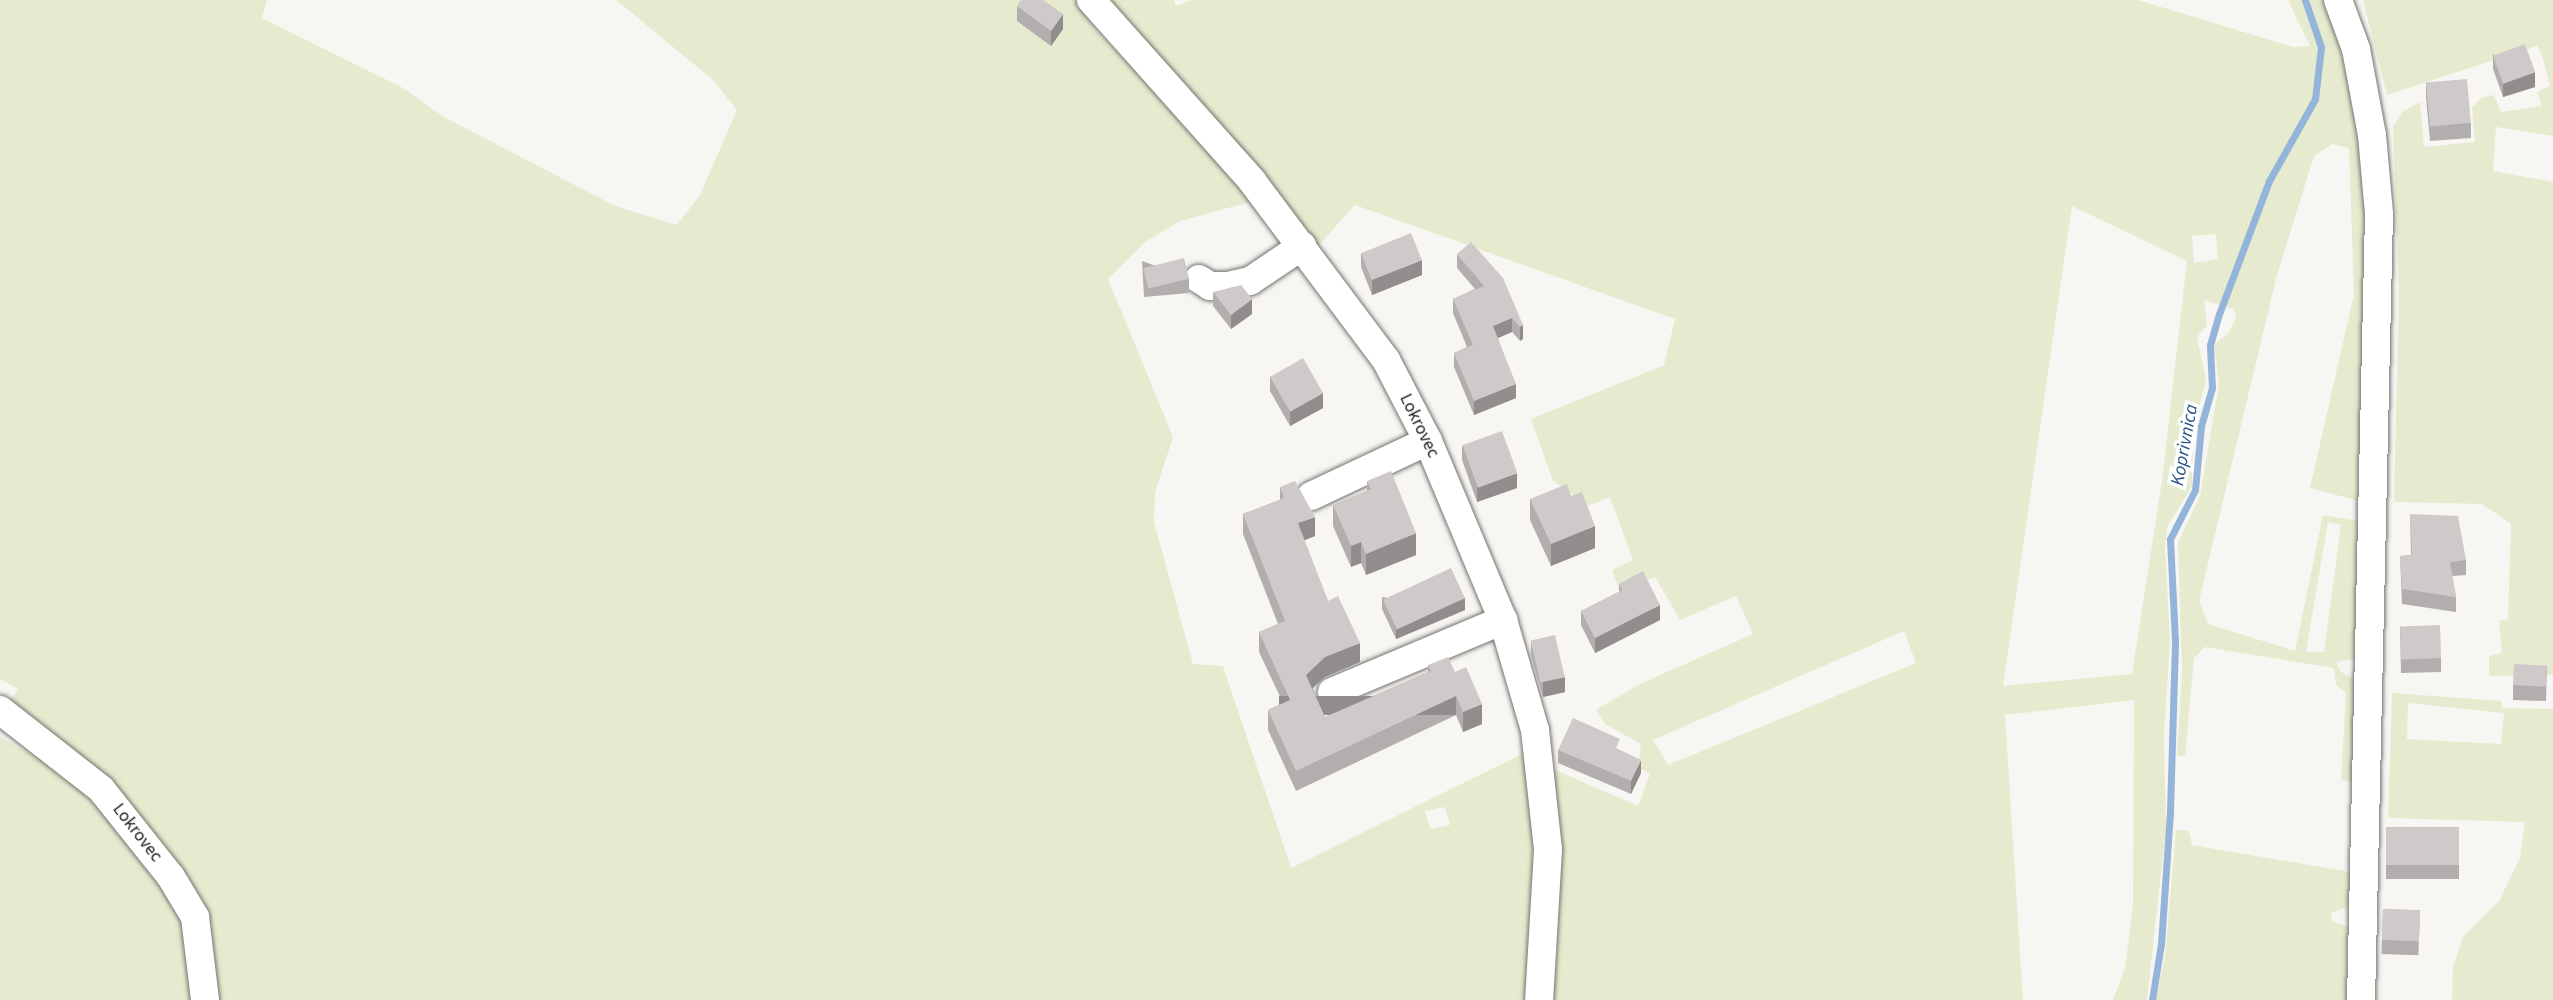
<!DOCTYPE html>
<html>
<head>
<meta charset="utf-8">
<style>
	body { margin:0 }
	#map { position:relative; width:2553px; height:1000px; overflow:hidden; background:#f8f6f2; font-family:"Source Sans 3",sans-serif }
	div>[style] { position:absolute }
	.green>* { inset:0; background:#e6ebcf }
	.stream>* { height:7px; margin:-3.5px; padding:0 3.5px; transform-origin:3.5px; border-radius:3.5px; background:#95b4d9 }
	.roads { filter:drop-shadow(0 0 2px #75736f) drop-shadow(0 0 2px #75736f) }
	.minor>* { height:28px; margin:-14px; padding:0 14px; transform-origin:14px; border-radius:14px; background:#fff }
	.wall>* { inset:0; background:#b2aead; transform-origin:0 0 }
	.shaded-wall>* { inset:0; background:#918d8d; transform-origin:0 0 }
	.building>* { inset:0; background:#cfcac9; transform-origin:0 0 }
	span { translate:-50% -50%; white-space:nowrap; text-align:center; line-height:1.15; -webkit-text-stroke:7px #fff; paint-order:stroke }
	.street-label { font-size:18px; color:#232220 }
	.water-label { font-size:19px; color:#2b5586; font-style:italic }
</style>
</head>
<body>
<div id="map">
	<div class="green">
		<i style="clip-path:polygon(evenodd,0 0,267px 0,262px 18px,403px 88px,444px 117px,615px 206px,677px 225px,700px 195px,737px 110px,713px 80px,616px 0,1075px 0,1100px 35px,1224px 161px,1250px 202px,1180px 221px,1145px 242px,1108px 279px,1173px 437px,1155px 492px,1154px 522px,1193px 664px,1223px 666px,1291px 868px,1526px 752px,1535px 829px,1535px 911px,1525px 1000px,213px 1000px,203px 921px,25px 718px,11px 699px,18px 689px,0 679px,0 0,1445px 807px,1450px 825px,1430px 829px,1425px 811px,1445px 807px)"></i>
		<i style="clip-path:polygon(evenodd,1102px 0,1174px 0,1176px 6px,1192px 0,2138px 0,2293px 47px,2310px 46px,2288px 0,2326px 0,2352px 91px,2365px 213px,2359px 501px,2310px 488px,2354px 294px,2349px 148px,2332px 144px,2314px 156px,2277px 275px,2199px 601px,2208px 624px,2295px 651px,2323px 515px,2359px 521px,2356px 659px,2336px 662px,2340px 671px,2355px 681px,2353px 782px,2341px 780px,2346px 693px,2336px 685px,2334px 668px,2205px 647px,2194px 658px,2185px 756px,2177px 756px,2182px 670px,2178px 542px,2200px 496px,2219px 384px,2214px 344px,2228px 334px,2236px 318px,2234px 309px,2204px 300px,2207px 325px,2197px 337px,2206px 380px,2193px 430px,2192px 487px,2168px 525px,2165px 547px,2170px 641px,2164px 735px,2166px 828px,2147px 1000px,2113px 1000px,2125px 968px,2133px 905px,2134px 700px,2005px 715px,2023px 1000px,1551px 1000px,1553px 769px,1638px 806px,1650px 774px,1638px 767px,1641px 744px,1605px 724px,1596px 710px,1642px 683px,1753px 634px,1736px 596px,1680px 620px,1655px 577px,1620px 591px,1612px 570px,1633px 560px,1610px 497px,1580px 509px,1575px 496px,1553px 481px,1531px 419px,1664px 365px,1675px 319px,1355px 205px,1318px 246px,1272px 186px,1102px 0,2072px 206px,2187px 261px,2162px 481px,2132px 674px,2003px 686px,2072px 206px,1102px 0,2216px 234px,2218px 259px,2194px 263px,2192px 236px,2216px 234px,1102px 0,2328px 522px,2341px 525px,2324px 652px,2306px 652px,2328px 522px,1102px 0,1904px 631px,1916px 663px,1668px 765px,1653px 740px,1904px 631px)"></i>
		<i style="clip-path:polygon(2363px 0,2553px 0,2553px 136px,2496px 127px,2493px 171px,2553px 182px,2553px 675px,2489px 676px,2489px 656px,2502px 653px,2499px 621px,2508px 619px,2511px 524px,2482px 504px,2394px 502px,2399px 293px,2393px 127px,2402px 112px,2420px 102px,2424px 147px,2475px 142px,2472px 107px,2483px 97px,2494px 95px,2501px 112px,2542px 106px,2537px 92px,2550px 86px,2542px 55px,2537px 46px,2387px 95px)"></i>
		<i style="clip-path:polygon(evenodd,2392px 693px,2501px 701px,2502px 708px,2553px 709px,2553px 1000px,2452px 1000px,2453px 967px,2463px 937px,2499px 901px,2520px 858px,2525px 822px,2388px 818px,2392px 693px,2408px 703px,2504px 713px,2501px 744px,2407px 739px,2408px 703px)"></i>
		<i style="clip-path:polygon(0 737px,93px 789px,187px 924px,198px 1000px,0 1000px)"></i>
		<i style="clip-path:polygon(2176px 830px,2189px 831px,2192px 845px,2350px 872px,2349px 906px,2331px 913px,2332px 921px,2348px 927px,2346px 1000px,2156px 1000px,2165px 956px)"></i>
	</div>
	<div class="stream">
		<i style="left:2152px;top:1000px;width:57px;rotate:-80.9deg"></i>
		<i style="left:2161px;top:944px;width:133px;rotate:-86.1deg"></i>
		<i style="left:2170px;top:811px;width:170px;rotate:-88.3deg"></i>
		<i style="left:2175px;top:641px;width:102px;rotate:-92.8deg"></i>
		<i style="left:2170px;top:539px;width:55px;rotate:-63deg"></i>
		<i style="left:2195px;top:490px;width:64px;rotate:-84.6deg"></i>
		<i style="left:2201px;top:426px;width:40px;rotate:-74deg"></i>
		<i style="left:2212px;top:388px;width:43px;rotate:-92.7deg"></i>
		<i style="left:2210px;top:345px;width:32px;rotate:-74deg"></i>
		<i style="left:2219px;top:314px;width:142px;rotate:-69.4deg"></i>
		<i style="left:2269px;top:181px;width:94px;rotate:-60.7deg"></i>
		<i style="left:2315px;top:99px;width:52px;rotate:-83.4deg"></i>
		<i style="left:2321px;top:47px;width:50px;rotate:-108.8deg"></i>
	</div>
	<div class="roads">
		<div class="minor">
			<i style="left:1091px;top:0;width:242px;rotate:48.3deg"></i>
			<i style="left:1252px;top:181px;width:224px;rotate:53.2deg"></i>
			<i style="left:1386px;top:360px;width:91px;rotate:62.6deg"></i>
			<i style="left:1428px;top:441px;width:194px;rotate:67.3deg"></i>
			<i style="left:1503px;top:620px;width:115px;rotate:73.8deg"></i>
			<i style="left:1535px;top:730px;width:121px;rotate:83.8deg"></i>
			<i style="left:1548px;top:850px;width:150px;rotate:93.4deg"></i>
			<i style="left:2338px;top:0;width:52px;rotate:69.8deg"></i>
			<i style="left:2356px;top:49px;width:87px;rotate:79.5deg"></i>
			<i style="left:2372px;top:135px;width:79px;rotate:84.9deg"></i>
			<i style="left:2379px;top:214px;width:786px;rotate:91.31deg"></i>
			<i style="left:1199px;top:279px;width:13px;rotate:32deg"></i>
			<i style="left:1210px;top:286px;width:18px"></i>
			<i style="left:1228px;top:286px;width:23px;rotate:-13deg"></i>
			<i style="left:1250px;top:281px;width:63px;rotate:-33.9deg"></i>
			<i style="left:1311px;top:496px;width:129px;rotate:-25.2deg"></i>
			<i style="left:1332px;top:692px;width:186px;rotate:-22.8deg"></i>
			<i style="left:0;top:710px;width:128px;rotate:38deg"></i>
			<i style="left:101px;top:789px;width:112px;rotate:51.5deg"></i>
			<i style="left:171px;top:877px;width:47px;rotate:59deg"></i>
			<i style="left:195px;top:917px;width:84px;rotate:83.1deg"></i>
		</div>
	</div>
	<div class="wall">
		<i style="clip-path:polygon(1017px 6px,1063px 29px,1051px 46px,1017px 21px)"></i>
		<i style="clip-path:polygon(2493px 54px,2535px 87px,2503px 97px,2493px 69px)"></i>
		<i style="clip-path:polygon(2426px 82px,2471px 123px,2471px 138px,2430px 141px,2426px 97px)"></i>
		<i style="clip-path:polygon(1361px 253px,1422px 275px,1372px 295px,1361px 267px)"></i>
		<i style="clip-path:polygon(1457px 254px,1523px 325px,1523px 339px,1520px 341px,1512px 332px,1498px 338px,1516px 398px,1474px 415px,1454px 367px,1454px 353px,1467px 347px,1453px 313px,1453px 299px,1475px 289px,1457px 268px)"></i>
		<i style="clip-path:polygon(1142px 261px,1189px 278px,1189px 293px,1144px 297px)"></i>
		<i style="clip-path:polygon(1213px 292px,1252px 314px,1231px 329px,1213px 306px)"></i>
		<i style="clip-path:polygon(1270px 376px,1323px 408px,1290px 426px,1270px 391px)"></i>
		<i style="clip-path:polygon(1462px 445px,1517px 488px,1477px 502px,1462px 460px)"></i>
		<i style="clip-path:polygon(1367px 481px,1416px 555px,1366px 575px,1361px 563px,1351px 567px,1333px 526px,1333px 505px,1367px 491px)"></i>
		<i style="clip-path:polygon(1280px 487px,1315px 536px,1304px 540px,1328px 601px,1360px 662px,1325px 677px,1313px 688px,1325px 717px,1428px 672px,1428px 665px,1455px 672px,1482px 724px,1463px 732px,1456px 715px,1296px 791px,1268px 730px,1268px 710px,1283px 703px,1259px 652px,1259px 632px,1278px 624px,1243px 534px,1243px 514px,1280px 500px)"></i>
		<i style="clip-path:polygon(1571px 496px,1595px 548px,1551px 566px,1530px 520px,1530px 499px)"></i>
		<i style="clip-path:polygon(2410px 514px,2466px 560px,2466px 575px,2452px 576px,2456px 597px,2456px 612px,2402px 604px,2400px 556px,2411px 555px)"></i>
		<i style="clip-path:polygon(1619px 584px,1660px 620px,1595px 653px,1581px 625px,1581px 611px,1619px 592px)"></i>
		<i style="clip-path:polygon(1382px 597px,1465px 610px,1396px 639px,1382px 609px)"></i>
		<i style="clip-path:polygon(2400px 626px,2441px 658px,2441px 672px,2401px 673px)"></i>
		<i style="clip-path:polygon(1531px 641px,1565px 692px,1543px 697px,1531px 656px)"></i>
		<i style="clip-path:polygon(2547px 666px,2546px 701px,2513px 700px,2513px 685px)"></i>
		<i style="clip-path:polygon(1558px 750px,1620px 750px,1641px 773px,1631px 794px,1558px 763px)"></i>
		<i style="left:2386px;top:827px;width:73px;height:52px"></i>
		<i style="left:2383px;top:909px;width:37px;height:45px;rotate:2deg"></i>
	</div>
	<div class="shaded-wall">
		<i style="clip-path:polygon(1063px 14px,1063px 29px,1051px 46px,1051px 31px)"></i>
		<i style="clip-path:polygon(2535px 72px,2535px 87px,2503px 97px,2503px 83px)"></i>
		<i style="clip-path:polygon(1422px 260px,1422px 275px,1372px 295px,1372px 280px)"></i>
		<i style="clip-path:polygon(1252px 299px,1252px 314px,1231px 329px,1231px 315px)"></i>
		<i style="clip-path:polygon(1512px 318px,1512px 332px,1493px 340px,1493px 326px)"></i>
		<i style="clip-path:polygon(1523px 325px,1523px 339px,1520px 341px,1520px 327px)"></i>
		<i style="clip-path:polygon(1516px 384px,1516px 398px,1474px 415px,1474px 401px)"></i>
		<i style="clip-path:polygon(1323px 393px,1323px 408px,1290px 426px,1290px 412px)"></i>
		<i style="clip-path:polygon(1517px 473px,1517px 488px,1477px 502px,1477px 487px)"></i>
		<i style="clip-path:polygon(1315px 517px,1315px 536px,1298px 543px,1298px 523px)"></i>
		<i style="clip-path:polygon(1595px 526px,1595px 548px,1551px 566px,1551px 544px)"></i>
		<i style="clip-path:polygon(1416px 533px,1416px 555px,1366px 575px,1366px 554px)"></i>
		<i style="clip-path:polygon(1361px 542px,1361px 563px,1351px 567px,1351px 546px)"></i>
		<i style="clip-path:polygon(1465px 598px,1465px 610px,1396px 639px,1396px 628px)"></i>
		<i style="clip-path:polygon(1660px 605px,1660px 620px,1595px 653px,1595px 638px)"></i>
		<i style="clip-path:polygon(1360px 643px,1360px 662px,1325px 677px,1306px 694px,1306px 675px,1325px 657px)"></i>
		<i style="clip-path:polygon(1565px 677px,1565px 692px,1543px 697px,1543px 682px)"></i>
		<i style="left:1456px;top:696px;width:19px;height:177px;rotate:90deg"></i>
		<i style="clip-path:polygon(1482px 704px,1482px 724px,1463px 732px,1463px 712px)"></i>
		<i style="clip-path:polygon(1641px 760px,1641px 773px,1631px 794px,1631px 781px)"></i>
	</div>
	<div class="building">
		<i style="clip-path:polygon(1021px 0,1043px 0,1063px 14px,1051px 31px,1017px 6px)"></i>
		<i style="left:2525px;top:44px;width:30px;height:34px;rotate:70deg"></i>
		<i style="left:2467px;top:79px;width:44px;height:41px;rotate:85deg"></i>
		<i style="left:1411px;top:233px;width:29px;height:54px;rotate:68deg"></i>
		<i style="clip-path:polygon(1471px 242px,1503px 278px,1523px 325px,1520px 327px,1512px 318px,1493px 326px,1516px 384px,1474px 401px,1454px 353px,1473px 345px,1453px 299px,1484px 286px,1457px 254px)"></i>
		<i style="left:1184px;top:258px;width:21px;height:42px;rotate:76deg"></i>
		<i style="clip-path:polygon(1241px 285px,1252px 299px,1231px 315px,1213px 292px)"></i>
		<i style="left:1303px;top:358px;width:40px;height:38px;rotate:60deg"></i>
		<i style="left:1502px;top:431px;width:45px;height:42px;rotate:70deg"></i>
		<i style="clip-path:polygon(1391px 471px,1416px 533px,1366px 554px,1361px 542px,1351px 546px,1333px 505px,1371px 489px,1367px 481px)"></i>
		<i style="clip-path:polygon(1295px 481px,1315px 517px,1298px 523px,1328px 601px,1338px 596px,1360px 643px,1325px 657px,1306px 675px,1325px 717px,1431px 671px,1428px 665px,1448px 657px,1455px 672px,1466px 667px,1482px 704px,1463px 712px,1456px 696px,1296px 771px,1268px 710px,1290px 700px,1259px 632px,1285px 621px,1243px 514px,1284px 498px,1280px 487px)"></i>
		<i style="clip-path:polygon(1567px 484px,1571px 496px,1582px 492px,1595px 526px,1551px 544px,1530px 499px)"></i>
		<i style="clip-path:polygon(2410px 514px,2458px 516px,2466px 560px,2450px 562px,2456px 597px,2402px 589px,2400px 556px,2412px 555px)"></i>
		<i style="left:1451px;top:568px;width:33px;height:75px;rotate:65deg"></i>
		<i style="clip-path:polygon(1643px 571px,1660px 605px,1595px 638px,1581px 611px,1622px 590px,1619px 584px)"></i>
		<i style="left:2440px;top:625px;width:33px;height:40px;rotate:88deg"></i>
		<i style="left:1555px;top:635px;width:43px;height:25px;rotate:77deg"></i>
		<i style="left:2514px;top:664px;width:33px;height:21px;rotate:3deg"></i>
		<i style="clip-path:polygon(1573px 718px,1620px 739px,1616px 748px,1641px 760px,1631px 781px,1558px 750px)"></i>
		<i style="left:2386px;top:827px;width:73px;height:38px"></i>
		<i style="left:2383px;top:909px;width:37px;height:31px;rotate:2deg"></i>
	</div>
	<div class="street-label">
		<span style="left:1419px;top:426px;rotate:64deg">Lokrovec</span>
		<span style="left:137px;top:833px;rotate:52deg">Lokrovec</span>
	</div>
	<div class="water-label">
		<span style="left:2185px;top:445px;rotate:-80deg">Koprivnica</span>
	</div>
</div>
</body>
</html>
